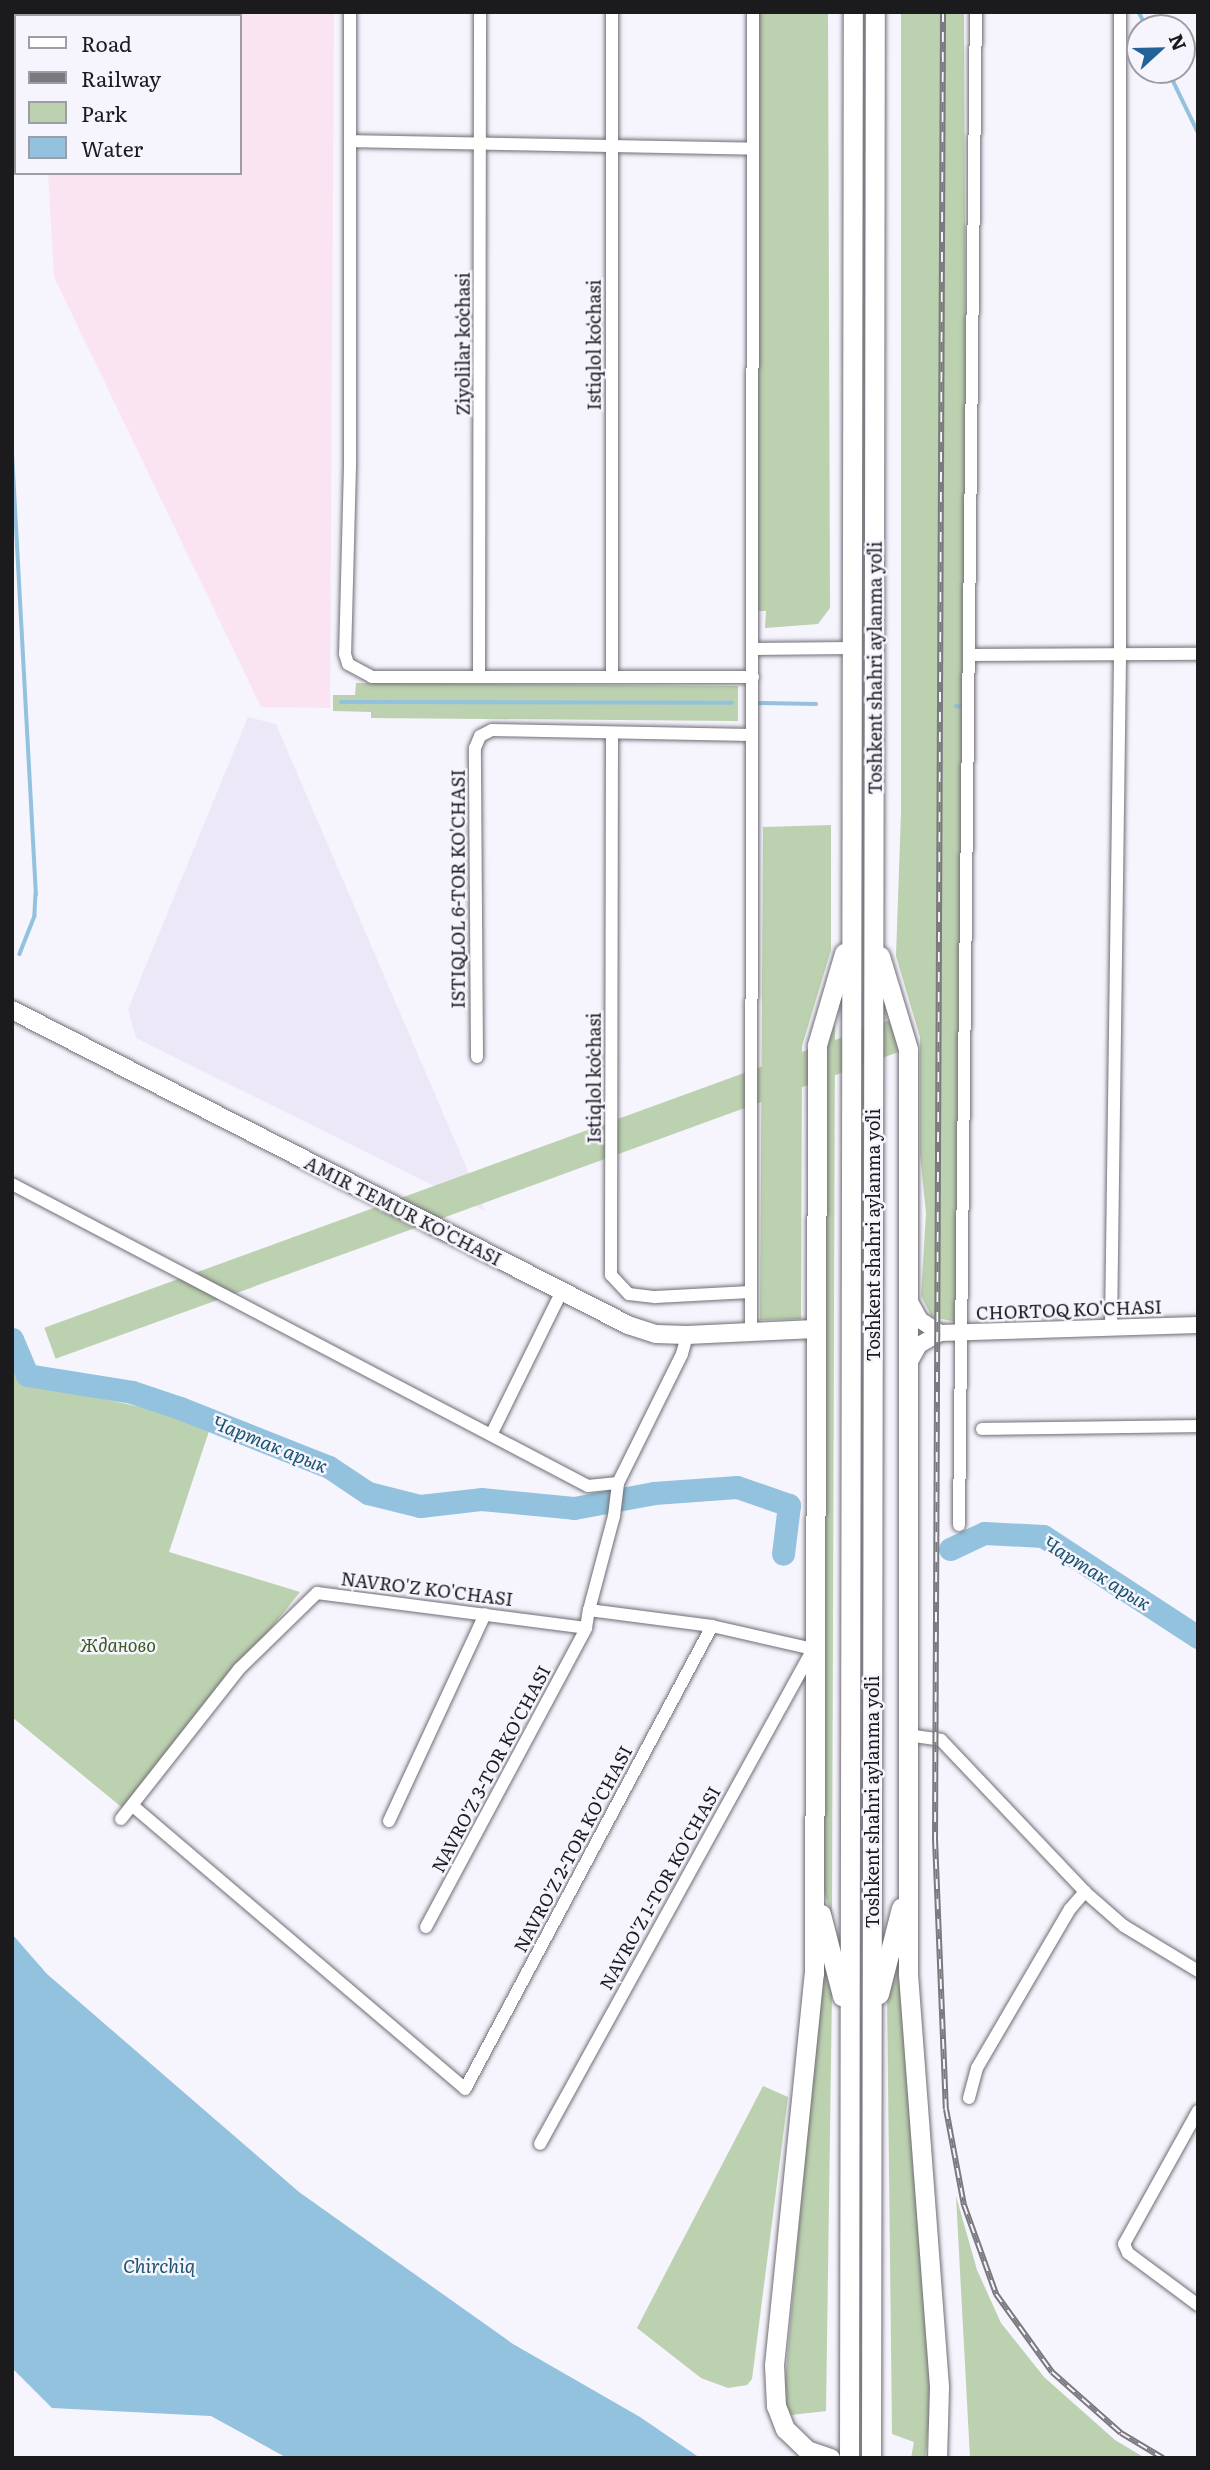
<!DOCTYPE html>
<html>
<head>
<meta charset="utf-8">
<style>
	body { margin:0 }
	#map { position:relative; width:1210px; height:2470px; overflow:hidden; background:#f6f4fd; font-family:Literata,serif }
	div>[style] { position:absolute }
	.built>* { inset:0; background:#ede8f8 }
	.industrial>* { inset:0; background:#fbe4f1 }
	.green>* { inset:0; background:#bcd1af; transform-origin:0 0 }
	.water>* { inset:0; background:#92c2dd }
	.stream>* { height:3.5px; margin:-1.75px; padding:0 1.75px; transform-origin:1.75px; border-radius:1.75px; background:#92c2dd }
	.river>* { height:23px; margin:-11.5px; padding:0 11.5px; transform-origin:11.5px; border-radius:11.5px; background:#92c2dd }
	.roads { filter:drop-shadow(0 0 2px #706d75) drop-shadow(0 0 2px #706d75) }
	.minor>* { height:12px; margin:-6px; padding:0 6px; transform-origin:6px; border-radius:6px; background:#fff }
	.tertiary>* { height:16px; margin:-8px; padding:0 8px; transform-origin:8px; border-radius:8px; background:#fff }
	.secondary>* { height:18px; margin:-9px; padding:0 9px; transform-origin:9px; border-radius:9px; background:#fff }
	.trunk>* { height:19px; margin:-9.5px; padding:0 9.5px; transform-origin:9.5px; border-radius:9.5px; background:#fff }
	.rail>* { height:6px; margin-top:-3px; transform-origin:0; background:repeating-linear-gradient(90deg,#f6f4fd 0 10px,#7a797e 0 20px); box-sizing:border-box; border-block:2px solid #7a797e }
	span { translate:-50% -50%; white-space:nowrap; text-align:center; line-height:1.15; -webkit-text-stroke:5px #f6f4fd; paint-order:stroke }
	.street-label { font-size:18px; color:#1b1a1d }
	.park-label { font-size:18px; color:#3b5c22; font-style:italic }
	.water-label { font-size:19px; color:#195470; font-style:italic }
	.frame { position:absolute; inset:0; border:14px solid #1b1a1d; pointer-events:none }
	.legend { position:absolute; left:14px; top:14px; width:228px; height:161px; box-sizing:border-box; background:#f6f4fd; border:2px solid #9e9da3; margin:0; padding:9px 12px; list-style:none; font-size:21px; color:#1b1a1d }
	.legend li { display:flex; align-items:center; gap:14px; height:35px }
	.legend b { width:35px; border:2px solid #9e9da3 }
	.north { position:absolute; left:1126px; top:14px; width:70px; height:70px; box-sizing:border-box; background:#f6f4fd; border:2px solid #9e9da3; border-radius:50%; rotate:68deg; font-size:19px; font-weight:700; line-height:28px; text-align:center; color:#1b1a1d }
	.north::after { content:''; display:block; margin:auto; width:24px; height:32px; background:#236298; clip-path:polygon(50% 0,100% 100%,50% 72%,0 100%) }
</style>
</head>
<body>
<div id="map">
	<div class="built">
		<i style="clip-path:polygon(248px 717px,276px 724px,485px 1211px,136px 1038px,128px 1009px)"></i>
	</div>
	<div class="industrial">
		<i style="clip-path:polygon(39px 12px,334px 12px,330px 708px,261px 707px,54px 277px,48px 173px,240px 173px,240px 16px)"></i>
	</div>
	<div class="green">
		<i style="clip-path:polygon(758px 12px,828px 12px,830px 608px,818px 624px,765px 628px,766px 611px,757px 611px)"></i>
		<i style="clip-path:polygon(901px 12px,964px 12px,967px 654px,957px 1322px,932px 1317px,921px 1296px,926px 1213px,920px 1154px,920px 1037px,896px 956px,901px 812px)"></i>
		<i style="clip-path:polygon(356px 683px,738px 686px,738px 721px,371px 718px,371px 712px,333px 711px,333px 695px,355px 695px)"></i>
		<i style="clip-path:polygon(831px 825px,831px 950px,802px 1046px,801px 1319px,760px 1320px,763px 827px)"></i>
		<i style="left:890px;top:1020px;width:33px;height:900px;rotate:70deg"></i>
		<i style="clip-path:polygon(835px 1024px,832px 1916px,821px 1883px,826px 1046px)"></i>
		<i style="clip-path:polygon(12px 1355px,23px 1382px,212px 1422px,169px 1552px,300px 1592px,125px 1810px,12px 1717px)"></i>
		<i style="clip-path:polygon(823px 1955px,832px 1993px,826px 2411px,791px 2415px,785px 2405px,785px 2382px)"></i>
		<i style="clip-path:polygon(900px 1956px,933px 2386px,925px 2458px,911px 2458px,914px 2442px,892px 2434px,887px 1992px)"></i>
		<i style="clip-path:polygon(763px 2086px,788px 2097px,752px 2379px,747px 2385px,728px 2388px,701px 2378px,637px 2328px)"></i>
		<i style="clip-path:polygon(956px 2196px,977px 2270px,1001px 2323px,1044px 2377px,1115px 2440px,1145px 2458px,970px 2458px)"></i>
	</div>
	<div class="water">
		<i style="clip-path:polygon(12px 1934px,47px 1974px,299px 2192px,513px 2344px,640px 2417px,700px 2458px,287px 2458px,211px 2416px,52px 2408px,12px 2368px)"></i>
	</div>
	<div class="stream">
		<i style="left:1139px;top:12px;width:18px;rotate:63deg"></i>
		<i style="left:1168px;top:70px;width:69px;rotate:64.2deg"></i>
		<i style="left:12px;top:444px;width:451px;rotate:86.9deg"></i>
		<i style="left:36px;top:894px;width:22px;rotate:93deg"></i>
		<i style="left:35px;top:916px;width:41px;rotate:111.5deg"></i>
		<i style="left:341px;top:702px;width:391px;rotate:0.1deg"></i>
		<i style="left:757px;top:703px;width:59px;rotate:1deg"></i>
		<i style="left:956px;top:706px;width:7px;rotate:8deg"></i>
	</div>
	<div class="river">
		<i style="left:12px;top:1339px;width:39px;rotate:67deg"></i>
		<i style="left:27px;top:1375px;width:106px;rotate:9.2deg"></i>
		<i style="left:132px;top:1392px;width:51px;rotate:18.4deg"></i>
		<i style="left:180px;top:1408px;width:160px;rotate:21.6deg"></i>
		<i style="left:329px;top:1467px;width:47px;rotate:33.7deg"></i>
		<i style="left:368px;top:1493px;width:54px;rotate:14deg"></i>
		<i style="left:420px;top:1506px;width:61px;rotate:-6.5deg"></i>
		<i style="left:481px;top:1499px;width:93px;rotate:5.5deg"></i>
		<i style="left:574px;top:1508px;width:81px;rotate:-10.6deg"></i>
		<i style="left:654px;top:1493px;width:83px;rotate:-4.1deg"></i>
		<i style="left:737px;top:1487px;width:55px;rotate:19.1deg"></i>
		<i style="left:789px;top:1505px;width:49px;rotate:97deg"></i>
		<i style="left:950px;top:1549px;width:38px;rotate:-25deg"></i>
		<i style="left:984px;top:1533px;width:59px;rotate:2.9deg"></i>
		<i style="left:1043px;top:1536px;width:185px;rotate:33.1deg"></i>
	</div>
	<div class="roads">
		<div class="minor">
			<i style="left:350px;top:12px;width:454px;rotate:90deg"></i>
			<i style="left:350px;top:466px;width:188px;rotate:91.5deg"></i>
			<i style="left:345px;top:654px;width:10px;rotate:73deg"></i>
			<i style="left:348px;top:664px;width:27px;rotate:28deg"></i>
			<i style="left:372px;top:677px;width:381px"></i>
			<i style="left:350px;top:141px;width:401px;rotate:1.1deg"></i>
			<i style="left:753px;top:649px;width:98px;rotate:-0.6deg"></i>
			<i style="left:972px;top:655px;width:226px;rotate:-0.3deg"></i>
			<i style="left:479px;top:677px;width:665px;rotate:-89.91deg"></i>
			<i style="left:612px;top:677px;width:665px;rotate:-90deg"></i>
			<i style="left:612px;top:733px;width:542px;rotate:90.11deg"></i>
			<i style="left:611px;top:1275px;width:26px;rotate:47deg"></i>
			<i style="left:629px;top:1294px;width:26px;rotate:7deg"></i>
			<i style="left:655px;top:1297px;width:95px;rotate:-3deg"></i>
			<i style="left:477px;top:1057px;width:309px;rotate:-90.4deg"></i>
			<i style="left:475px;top:748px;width:13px;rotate:-67deg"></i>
			<i style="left:480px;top:736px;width:13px;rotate:-27deg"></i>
			<i style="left:492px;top:730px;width:259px;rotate:1.1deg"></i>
			<i style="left:12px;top:1184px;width:650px;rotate:27.67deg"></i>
			<i style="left:588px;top:1486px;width:30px;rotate:-6deg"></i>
			<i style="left:1111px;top:1328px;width:672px;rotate:-89.23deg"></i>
			<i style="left:1120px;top:656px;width:644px;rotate:-90deg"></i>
			<i style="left:751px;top:1333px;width:1321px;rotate:-89.91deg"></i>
			<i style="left:982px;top:1429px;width:216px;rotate:-0.8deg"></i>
			<i style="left:492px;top:1433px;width:156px;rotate:-63.8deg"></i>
			<i style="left:959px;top:1525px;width:1513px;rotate:-89.36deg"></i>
			<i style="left:589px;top:1610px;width:97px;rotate:-75.1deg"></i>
			<i style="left:614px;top:1516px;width:33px;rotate:-83deg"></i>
			<i style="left:618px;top:1483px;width:144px;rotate:-63.6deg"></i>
			<i style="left:682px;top:1354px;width:20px;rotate:-75deg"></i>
			<i style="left:907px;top:1735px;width:34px;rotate:8deg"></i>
			<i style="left:941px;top:1740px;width:209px;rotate:46.5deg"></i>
			<i style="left:1085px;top:1892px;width:52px;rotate:41.1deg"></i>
			<i style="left:1124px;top:1926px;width:87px;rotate:31.3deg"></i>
			<i style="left:133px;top:1806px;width:436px;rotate:40.4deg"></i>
			<i style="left:465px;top:2089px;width:525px;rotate:-61.92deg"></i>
			<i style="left:121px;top:1819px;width:191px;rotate:-51.8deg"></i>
			<i style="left:239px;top:1669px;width:109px;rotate:-44.3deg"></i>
			<i style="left:317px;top:1593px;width:271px;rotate:7.4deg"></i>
			<i style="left:586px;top:1628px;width:18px;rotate:-81deg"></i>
			<i style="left:589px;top:1610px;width:124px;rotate:7.4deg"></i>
			<i style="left:712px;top:1626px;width:104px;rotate:12.8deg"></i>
			<i style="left:813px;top:1649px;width:565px;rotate:118.88deg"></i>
			<i style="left:389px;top:1821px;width:228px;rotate:-65.1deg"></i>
			<i style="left:426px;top:1927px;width:339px;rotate:-61.8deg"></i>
			<i style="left:969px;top:2098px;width:31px;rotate:-75deg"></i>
			<i style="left:977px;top:2068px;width:184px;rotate:-59.7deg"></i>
			<i style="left:1070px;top:1909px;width:23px;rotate:-49deg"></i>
			<i style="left:1198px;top:2111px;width:152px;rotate:119.1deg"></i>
			<i style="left:1124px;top:2244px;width:10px;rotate:66deg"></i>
			<i style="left:1128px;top:2253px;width:87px;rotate:36.6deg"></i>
		</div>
		<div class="tertiary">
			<i style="left:940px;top:1333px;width:258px;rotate:-1.8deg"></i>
			<i style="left:908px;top:1365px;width:23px;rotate:-61deg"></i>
			<i style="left:919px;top:1345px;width:24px;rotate:-30deg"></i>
			<i style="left:940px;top:1333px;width:24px;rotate:-147deg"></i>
			<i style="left:920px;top:1320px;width:23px;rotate:-119deg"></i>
		</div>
		<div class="secondary">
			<i style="left:12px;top:1010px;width:692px;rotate:27.08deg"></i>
			<i style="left:628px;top:1325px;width:29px;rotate:18deg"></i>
			<i style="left:656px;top:1334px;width:31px;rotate:2deg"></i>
			<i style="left:687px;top:1335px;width:128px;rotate:-2.7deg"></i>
		</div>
		<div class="trunk">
			<i style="left:880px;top:956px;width:97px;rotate:73.2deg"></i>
			<i style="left:908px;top:1049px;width:925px;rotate:90deg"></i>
			<i style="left:908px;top:1974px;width:414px;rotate:85.7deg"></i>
			<i style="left:939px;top:2387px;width:71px;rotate:91.6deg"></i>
			<i style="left:821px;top:1914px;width:85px;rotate:75.6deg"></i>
			<i style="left:879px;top:1994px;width:89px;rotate:-75.7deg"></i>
			<i style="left:830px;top:2458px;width:24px;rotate:-161deg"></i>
			<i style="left:807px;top:2450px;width:30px;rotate:-136deg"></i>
			<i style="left:785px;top:2429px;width:25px;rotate:-111deg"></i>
			<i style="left:776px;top:2406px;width:41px;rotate:-92.8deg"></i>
			<i style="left:774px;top:2365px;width:393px;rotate:-84.2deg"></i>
			<i style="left:814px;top:1974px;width:929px;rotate:-89.81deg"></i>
			<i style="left:817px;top:1045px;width:96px;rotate:-73.6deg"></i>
			<i style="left:849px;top:2458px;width:2446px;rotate:-89.91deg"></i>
			<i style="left:871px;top:2458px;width:2446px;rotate:-89.91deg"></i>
		</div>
	</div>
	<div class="rail">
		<i style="left:943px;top:12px;width:1827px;rotate:90.25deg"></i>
		<i style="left:935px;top:1839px;width:270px;rotate:87.7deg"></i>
		<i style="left:946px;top:2109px;width:98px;rotate:79.4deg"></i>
		<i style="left:964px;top:2205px;width:95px;rotate:70.2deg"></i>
		<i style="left:996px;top:2294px;width:96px;rotate:54.3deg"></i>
		<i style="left:1052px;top:2372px;width:92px;rotate:41.5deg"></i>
		<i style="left:1121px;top:2433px;width:49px;rotate:30.8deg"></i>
	</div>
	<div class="street-label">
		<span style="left:463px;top:344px;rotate:-90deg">Ziyolilar koʻchasi</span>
		<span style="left:594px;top:345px;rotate:-90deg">Istiqlol koʻchasi</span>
		<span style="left:875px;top:668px;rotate:-90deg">Toshkent shahri aylanma yoʻli</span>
		<span style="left:458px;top:889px;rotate:-90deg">ISTIQLOL 6-TOR KO'CHASI</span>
		<span style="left:594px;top:1078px;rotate:-90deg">Istiqlol koʻchasi</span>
		<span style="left:403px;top:1211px;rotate:27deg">AMIR TEMUR KO'CHASI</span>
		<span style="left:873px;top:1235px;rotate:-90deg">Toshkent shahri aylanma yoʻli</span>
		<span style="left:1069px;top:1310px;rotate:-2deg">CHORTOQ KO'CHASI</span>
		<span style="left:427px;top:1589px;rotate:7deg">NAVRO'Z KO'CHASI</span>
		<span style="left:491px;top:1769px;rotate:-62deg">NAVRO'Z 3-TOR KO'CHASI</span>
		<span style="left:872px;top:1802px;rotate:-90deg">Toshkent shahri aylanma yoʻli</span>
		<span style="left:573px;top:1849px;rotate:-62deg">NAVRO'Z 2-TOR KO'CHASI</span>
		<span style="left:660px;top:1888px;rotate:-61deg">NAVRO'Z 1-TOR KO'CHASI</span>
	</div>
	<div class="park-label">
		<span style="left:118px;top:1645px">Жданово</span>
	</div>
	<div class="water-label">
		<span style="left:270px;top:1444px;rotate:22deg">Чартак арык</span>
		<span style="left:1097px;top:1573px;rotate:32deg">Чартак арык</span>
		<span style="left:159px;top:2266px">Chirchiq</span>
	</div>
	<div class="frame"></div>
	<ul class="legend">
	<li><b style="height:9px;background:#fff"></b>Road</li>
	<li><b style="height:9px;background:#7a797e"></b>Railway</li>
	<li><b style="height:19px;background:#bcd1af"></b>Park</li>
	<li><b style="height:19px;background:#92c2dd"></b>Water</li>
	</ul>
	<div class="north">N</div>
</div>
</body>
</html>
